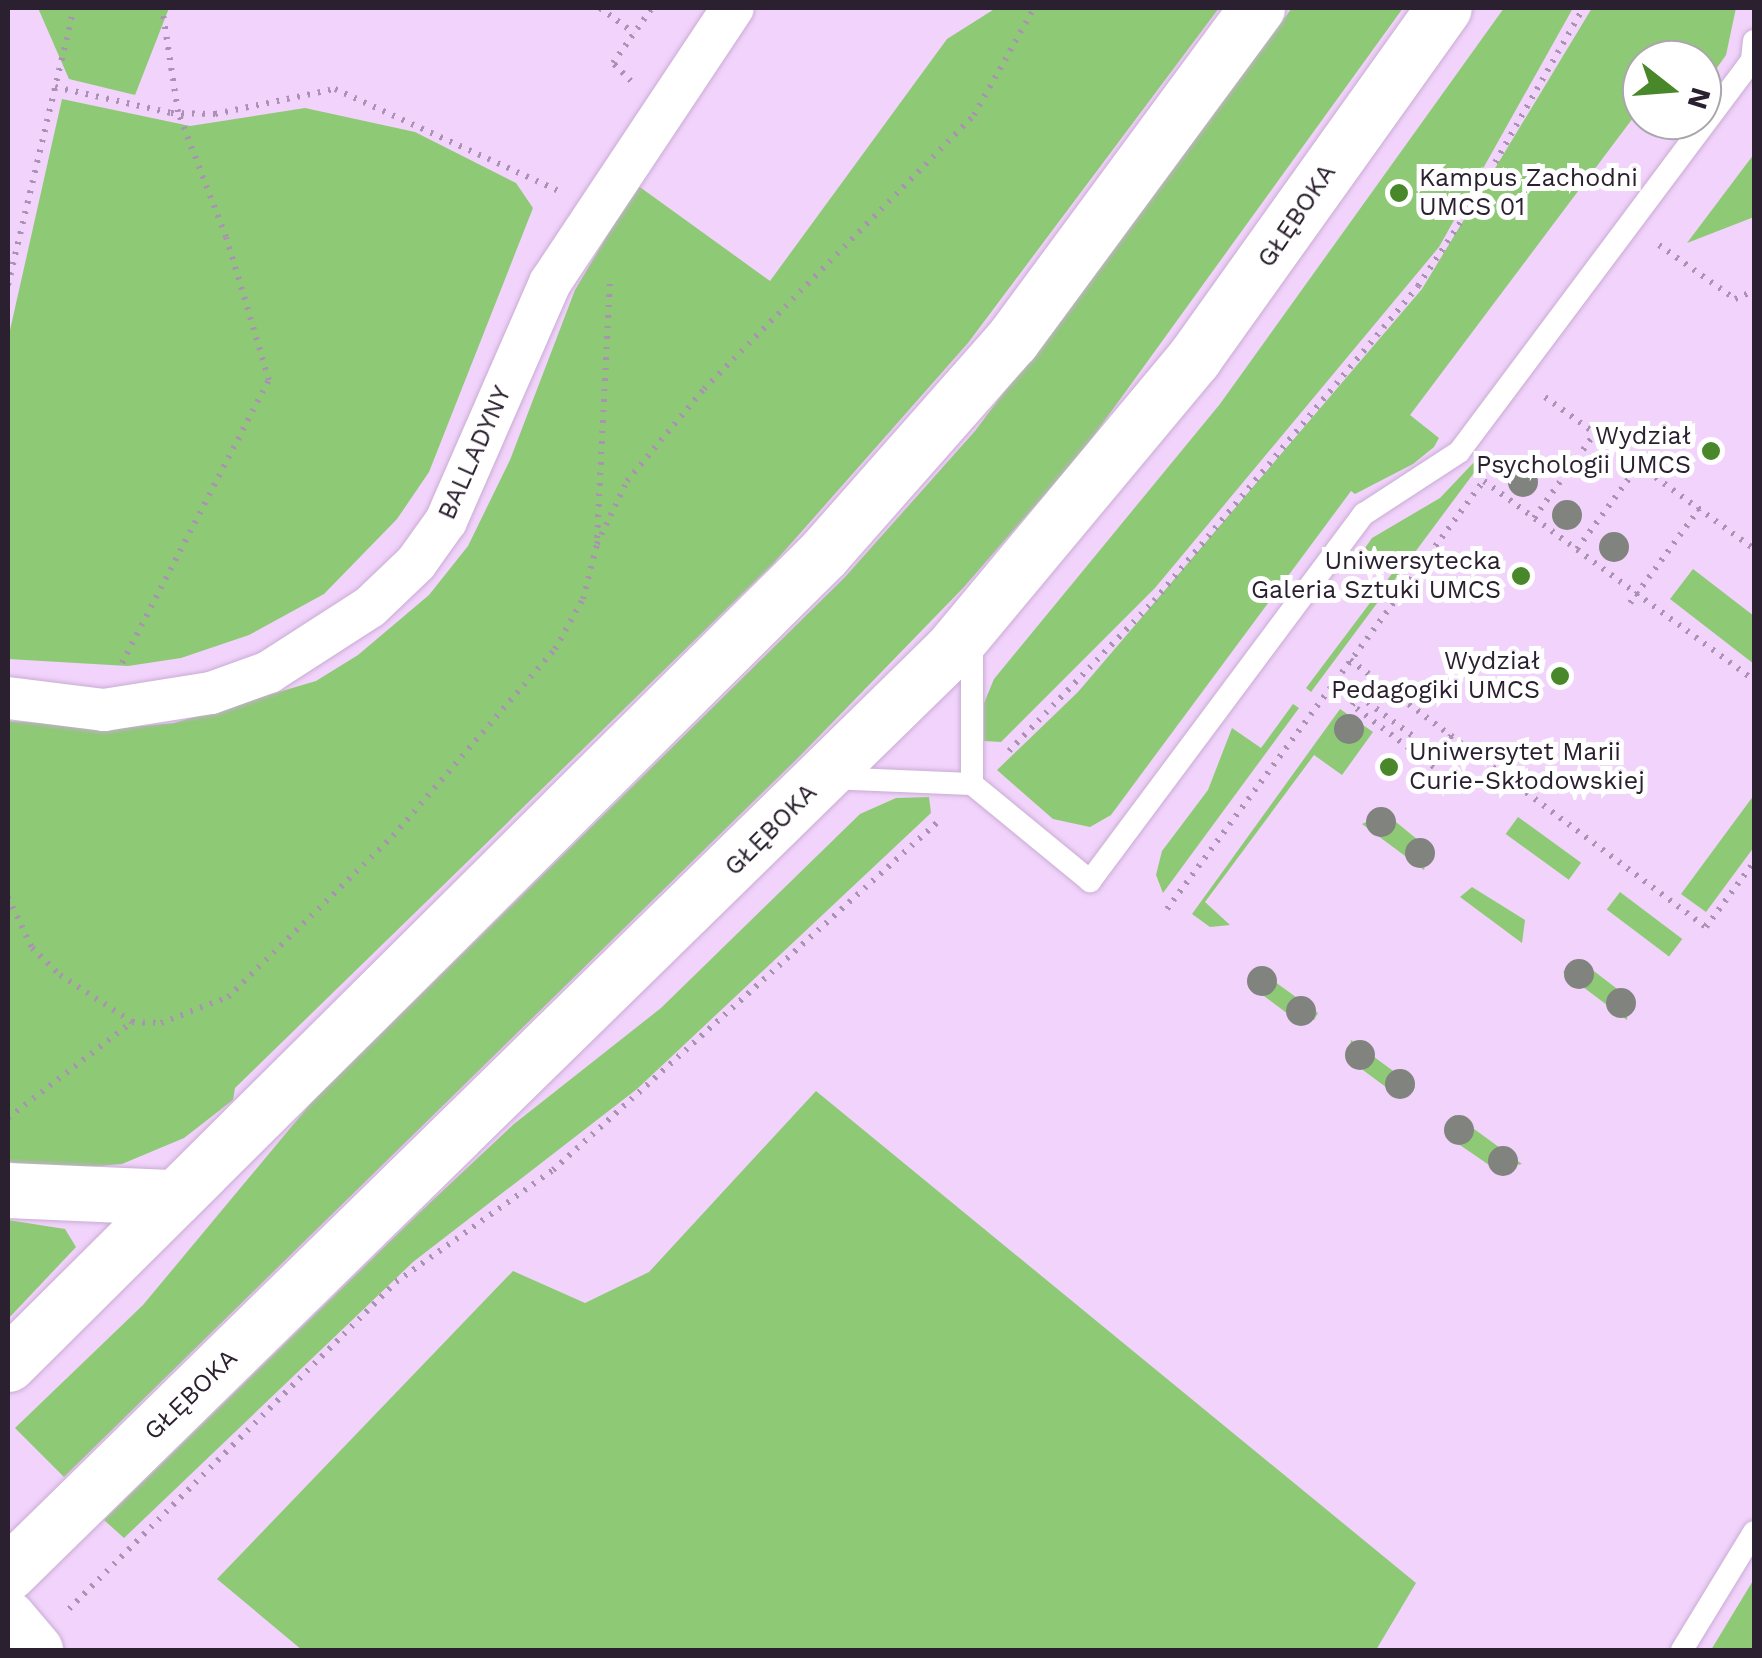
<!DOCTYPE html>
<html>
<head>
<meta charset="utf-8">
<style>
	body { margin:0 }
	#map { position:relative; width:1762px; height:1658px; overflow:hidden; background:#f1d3fb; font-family:"Work Sans",sans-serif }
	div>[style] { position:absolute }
	.green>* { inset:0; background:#8ec976; transform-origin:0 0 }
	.path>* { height:6px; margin-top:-3px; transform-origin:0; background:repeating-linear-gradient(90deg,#aa93b2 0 2.5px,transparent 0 10.5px) }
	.roads { filter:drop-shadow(0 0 2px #c9acd3) drop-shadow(0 0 2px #c9acd3) }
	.lane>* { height:22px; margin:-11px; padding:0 11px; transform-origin:11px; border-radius:11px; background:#fff }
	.street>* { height:42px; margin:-21px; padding:0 21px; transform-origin:21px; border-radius:21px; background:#fff }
	.secondary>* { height:55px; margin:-27.5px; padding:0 27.5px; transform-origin:27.5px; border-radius:27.5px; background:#fff }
	.trees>* { width:30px; height:30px; margin:-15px; border-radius:50%; background:#81837f }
	.dots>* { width:28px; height:28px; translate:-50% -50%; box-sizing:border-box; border:5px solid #fff; border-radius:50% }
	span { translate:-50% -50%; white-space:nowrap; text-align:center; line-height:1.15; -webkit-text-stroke:10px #fff; paint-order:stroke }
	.poi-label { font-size:25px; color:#2b202f }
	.left { translate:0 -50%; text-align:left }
	.right { translate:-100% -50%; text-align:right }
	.street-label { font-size:25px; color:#2b202f }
	.frame { position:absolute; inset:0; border:10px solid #2b202f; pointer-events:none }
	.north { position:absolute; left:1622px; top:40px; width:100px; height:100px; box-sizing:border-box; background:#fff; border:2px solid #aaa6ac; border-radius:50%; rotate:107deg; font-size:28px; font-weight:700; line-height:40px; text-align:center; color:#2b202f }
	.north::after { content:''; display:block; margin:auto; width:35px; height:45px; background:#48882a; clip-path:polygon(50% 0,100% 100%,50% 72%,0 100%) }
</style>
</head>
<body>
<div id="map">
	<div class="green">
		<i style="clip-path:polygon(38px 8px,169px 8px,135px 95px,69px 79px)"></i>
		<i style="clip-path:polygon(996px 8px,1219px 8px,968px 343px,773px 564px,235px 1088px,233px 1100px,184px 1138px,122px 1164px,41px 1171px,8px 1161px,8px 721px,121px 728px,174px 723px,316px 681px,358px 655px,429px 595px,468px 546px,510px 460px,575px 290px,637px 185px,770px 281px,947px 39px)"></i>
		<i style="clip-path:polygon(1292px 8px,1403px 8px,1082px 452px,964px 587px,798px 758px,64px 1477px,15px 1428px,143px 1305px,312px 1102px,845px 577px,975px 431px)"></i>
		<i style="clip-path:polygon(1504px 8px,1573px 8px,1439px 247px,1155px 588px,1001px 742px,984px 741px,984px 703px,994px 679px,1220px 404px)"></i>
		<i style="clip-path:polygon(1592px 8px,1736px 8px,1726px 55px,1707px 82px,1702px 60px,1642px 60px,1642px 106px,1410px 415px,1439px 438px,1434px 447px,1413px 464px,1355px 494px,1351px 491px,1111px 815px,1090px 827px,1053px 819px,997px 770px,1078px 692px,1422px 289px)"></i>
		<i style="clip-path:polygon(62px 99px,190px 126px,305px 108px,415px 132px,516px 183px,533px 208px,429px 472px,397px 519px,324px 594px,249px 635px,181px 658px,128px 666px,8px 659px,8px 339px)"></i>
		<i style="clip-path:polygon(1754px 154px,1754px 217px,1687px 243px)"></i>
		<i style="clip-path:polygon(1477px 459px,1482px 462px,1311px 692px,1306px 688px,1394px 571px,1365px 548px,1372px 538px,1440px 498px)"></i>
		<i style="clip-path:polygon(1693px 569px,1754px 616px,1754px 664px,1670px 599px)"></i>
		<i style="clip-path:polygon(1293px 704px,1299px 708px,1163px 893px,1156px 875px,1162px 851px,1208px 790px,1232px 728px,1261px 748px)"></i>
		<i style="clip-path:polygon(1340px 709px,1373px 732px,1342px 775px,1314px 755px,1205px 902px,1230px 925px,1210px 927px,1192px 914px)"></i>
		<i style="clip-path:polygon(1754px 795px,1754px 847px,1706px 912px,1681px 894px)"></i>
		<i style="clip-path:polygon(929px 797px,931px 813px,637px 1089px,413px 1262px,124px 1538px,104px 1520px,419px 1213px,514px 1124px,661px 1008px,860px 814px,896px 798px)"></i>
		<i style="clip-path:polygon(1385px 813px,1429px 849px,1424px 870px,1362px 824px)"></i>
		<i style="left:1518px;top:817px;width:78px;height:21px;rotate:36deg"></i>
		<i style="clip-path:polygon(1472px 887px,1525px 920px,1522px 943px,1460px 897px)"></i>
		<i style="left:1620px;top:892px;width:78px;height:22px;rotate:37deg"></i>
		<i style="clip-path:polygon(1572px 964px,1586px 965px,1629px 998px,1627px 1020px,1563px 972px)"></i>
		<i style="clip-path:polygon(1256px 968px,1318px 1013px,1314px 1020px,1296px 1020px,1252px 987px)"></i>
		<i style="clip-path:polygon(1351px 1040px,1415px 1087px,1412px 1092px,1398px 1096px,1348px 1059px)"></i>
		<i style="clip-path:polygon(816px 1091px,1416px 1583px,1376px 1650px,302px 1650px,217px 1579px,513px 1271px,585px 1303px,649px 1272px)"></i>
		<i style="clip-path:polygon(1455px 1115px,1522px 1164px,1495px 1169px,1454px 1141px,1448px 1126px)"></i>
		<i style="clip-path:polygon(8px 1220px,65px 1229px,76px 1247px,8px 1319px)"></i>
		<i style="clip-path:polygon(1754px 1579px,1754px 1650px,1711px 1650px)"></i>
	</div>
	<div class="path">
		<i style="left:600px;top:8px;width:42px;rotate:36.3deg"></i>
		<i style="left:631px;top:81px;width:25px;rotate:-135deg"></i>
		<i style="left:613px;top:63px;width:67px;rotate:-54.7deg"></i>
		<i style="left:55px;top:87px;width:119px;rotate:12.6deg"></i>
		<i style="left:171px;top:113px;width:44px;rotate:1.3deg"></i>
		<i style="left:215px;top:114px;width:123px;rotate:-11.8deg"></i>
		<i style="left:335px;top:89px;width:246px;rotate:24.5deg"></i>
		<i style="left:1659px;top:245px;width:93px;rotate:35.4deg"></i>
		<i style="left:1735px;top:299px;width:21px;rotate:-23deg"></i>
		<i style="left:8px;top:285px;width:285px;rotate:-76.6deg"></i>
		<i style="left:1545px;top:397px;width:258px;rotate:36deg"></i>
		<i style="left:1484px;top:481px;width:335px;rotate:36.4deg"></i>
		<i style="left:1534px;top:518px;width:105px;rotate:-54.3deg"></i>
		<i style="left:597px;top:538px;width:257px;rotate:-87.1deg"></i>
		<i style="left:1577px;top:549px;width:104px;rotate:-53.6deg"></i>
		<i style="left:1630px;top:603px;width:117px;rotate:-53.7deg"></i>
		<i style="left:1350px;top:660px;width:445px;rotate:36.9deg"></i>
		<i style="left:1706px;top:927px;width:81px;rotate:-53.6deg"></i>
		<i style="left:122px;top:663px;width:319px;rotate:-62.6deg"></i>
		<i style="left:269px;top:380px;width:149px;rotate:-106.7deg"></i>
		<i style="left:226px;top:237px;width:134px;rotate:-111deg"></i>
		<i style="left:178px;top:112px;width:105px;rotate:-98.7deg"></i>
		<i style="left:1009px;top:751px;width:209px;rotate:-46deg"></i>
		<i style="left:1154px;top:601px;width:411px;rotate:-50deg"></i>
		<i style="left:1418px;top:286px;width:83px;rotate:-56.3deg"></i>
		<i style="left:1464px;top:217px;width:241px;rotate:-60.3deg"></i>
		<i style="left:1428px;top:775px;width:10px;rotate:-53deg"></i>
		<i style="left:1434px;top:767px;width:103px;rotate:-142.9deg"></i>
		<i style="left:1352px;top:705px;width:11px;rotate:-52deg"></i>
		<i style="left:1359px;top:696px;width:97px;rotate:36.6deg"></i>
		<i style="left:1437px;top:754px;width:24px;rotate:-52deg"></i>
		<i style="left:8px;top:897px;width:56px;rotate:64.8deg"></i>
		<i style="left:32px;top:948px;width:39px;rotate:44deg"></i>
		<i style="left:60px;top:975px;width:86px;rotate:33.1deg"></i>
		<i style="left:1167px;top:909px;width:530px;rotate:-53.52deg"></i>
		<i style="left:8px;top:1118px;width:157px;rotate:-37.7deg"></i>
		<i style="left:132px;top:1022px;width:29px;rotate:2deg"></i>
		<i style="left:161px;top:1023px;width:72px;rotate:-21.2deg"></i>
		<i style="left:228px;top:997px;width:231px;rotate:-44.3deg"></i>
		<i style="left:393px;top:836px;width:247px;rotate:-49.1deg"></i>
		<i style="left:555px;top:649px;width:57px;rotate:-60.8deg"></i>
		<i style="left:583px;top:599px;width:57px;rotate:-75.7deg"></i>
		<i style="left:597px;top:544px;width:70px;rotate:-64.5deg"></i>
		<i style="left:627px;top:481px;width:120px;rotate:-50.1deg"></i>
		<i style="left:704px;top:389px;width:385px;rotate:-45.4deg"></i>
		<i style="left:974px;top:115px;width:123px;rotate:-60.7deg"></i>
		<i style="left:69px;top:1609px;width:462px;rotate:-45deg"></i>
		<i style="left:396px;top:1282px;width:193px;rotate:-35.5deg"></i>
		<i style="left:553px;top:1170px;width:522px;rotate:-42.13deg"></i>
	</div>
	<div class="roads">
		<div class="lane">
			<i style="left:828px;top:778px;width:144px;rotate:2.4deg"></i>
			<i style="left:972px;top:784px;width:153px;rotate:39.4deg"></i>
			<i style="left:1090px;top:881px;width:458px;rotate:-53.3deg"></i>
			<i style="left:1364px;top:514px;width:113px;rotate:-33.1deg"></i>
			<i style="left:1459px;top:452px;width:489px;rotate:-53.2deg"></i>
			<i style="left:1752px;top:60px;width:19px;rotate:-84deg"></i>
			<i style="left:972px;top:784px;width:147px;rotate:-90deg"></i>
			<i style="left:1682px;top:1650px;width:138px;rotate:-58.6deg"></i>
		</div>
		<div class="street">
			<i style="left:8px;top:698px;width:97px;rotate:7.1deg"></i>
			<i style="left:104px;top:710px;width:108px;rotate:-9deg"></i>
			<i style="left:211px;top:693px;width:62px;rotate:-19.9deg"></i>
			<i style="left:269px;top:672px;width:120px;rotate:-32.8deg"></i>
			<i style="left:370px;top:607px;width:64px;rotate:-43.7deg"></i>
			<i style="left:416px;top:563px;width:52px;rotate:-54.5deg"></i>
			<i style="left:446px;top:521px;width:260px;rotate:-66.4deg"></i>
			<i style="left:550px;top:283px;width:330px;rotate:-56.4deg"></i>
		</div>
		<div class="secondary">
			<i style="left:8px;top:1190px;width:161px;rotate:2.5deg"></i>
			<i style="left:8px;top:1364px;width:1150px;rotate:-44.82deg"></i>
			<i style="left:824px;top:553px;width:284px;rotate:-48.6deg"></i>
			<i style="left:1012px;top:340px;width:413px;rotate:-53.6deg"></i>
			<i style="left:8px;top:1573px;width:1318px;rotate:-44.39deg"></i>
			<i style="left:950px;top:651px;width:381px;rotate:-50.2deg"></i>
			<i style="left:1194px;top:358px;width:430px;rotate:-54.5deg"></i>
			<i style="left:8px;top:1618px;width:42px;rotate:49.8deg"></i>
		</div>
	</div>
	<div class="trees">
		<i style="left:1523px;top:482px"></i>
		<i style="left:1567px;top:515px"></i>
		<i style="left:1614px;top:547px"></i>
		<i style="left:1349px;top:729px"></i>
		<i style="left:1381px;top:822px"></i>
		<i style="left:1420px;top:853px"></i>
		<i style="left:1579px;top:974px"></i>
		<i style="left:1262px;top:981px"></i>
		<i style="left:1621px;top:1003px"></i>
		<i style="left:1301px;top:1011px"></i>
		<i style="left:1360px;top:1055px"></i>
		<i style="left:1400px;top:1084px"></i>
		<i style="left:1459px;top:1130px"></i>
		<i style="left:1503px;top:1161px"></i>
	</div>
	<div class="dots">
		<i style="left:1399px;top:193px;background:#48882a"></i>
		<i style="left:1711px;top:451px;background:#48882a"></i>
		<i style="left:1521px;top:576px;background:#48882a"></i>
		<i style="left:1560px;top:676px;background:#48882a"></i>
		<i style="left:1389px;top:767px;background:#48882a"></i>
	</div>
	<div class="poi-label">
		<span class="left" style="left:1419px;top:193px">Kampus Zachodni<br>UMCS 01</span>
		<span class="right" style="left:1691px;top:451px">Wydział<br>Psychologii UMCS</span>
		<span class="right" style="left:1501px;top:576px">Uniwersytecka<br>Galeria Sztuki UMCS</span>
		<span class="right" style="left:1540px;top:676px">Wydział<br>Pedagogiki UMCS</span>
		<span class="left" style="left:1409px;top:767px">Uniwersytet Marii<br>Curie-Skłodowskiej</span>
	</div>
	<div class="street-label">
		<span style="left:1297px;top:216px;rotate:-56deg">GŁĘBOKA</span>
		<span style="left:475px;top:453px;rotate:-66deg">BALLADYNY</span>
		<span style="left:771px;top:830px;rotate:-45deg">GŁĘBOKA</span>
		<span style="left:191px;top:1395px;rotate:-44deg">GŁĘBOKA</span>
	</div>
	<div class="frame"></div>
	<div class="north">N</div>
</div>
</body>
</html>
